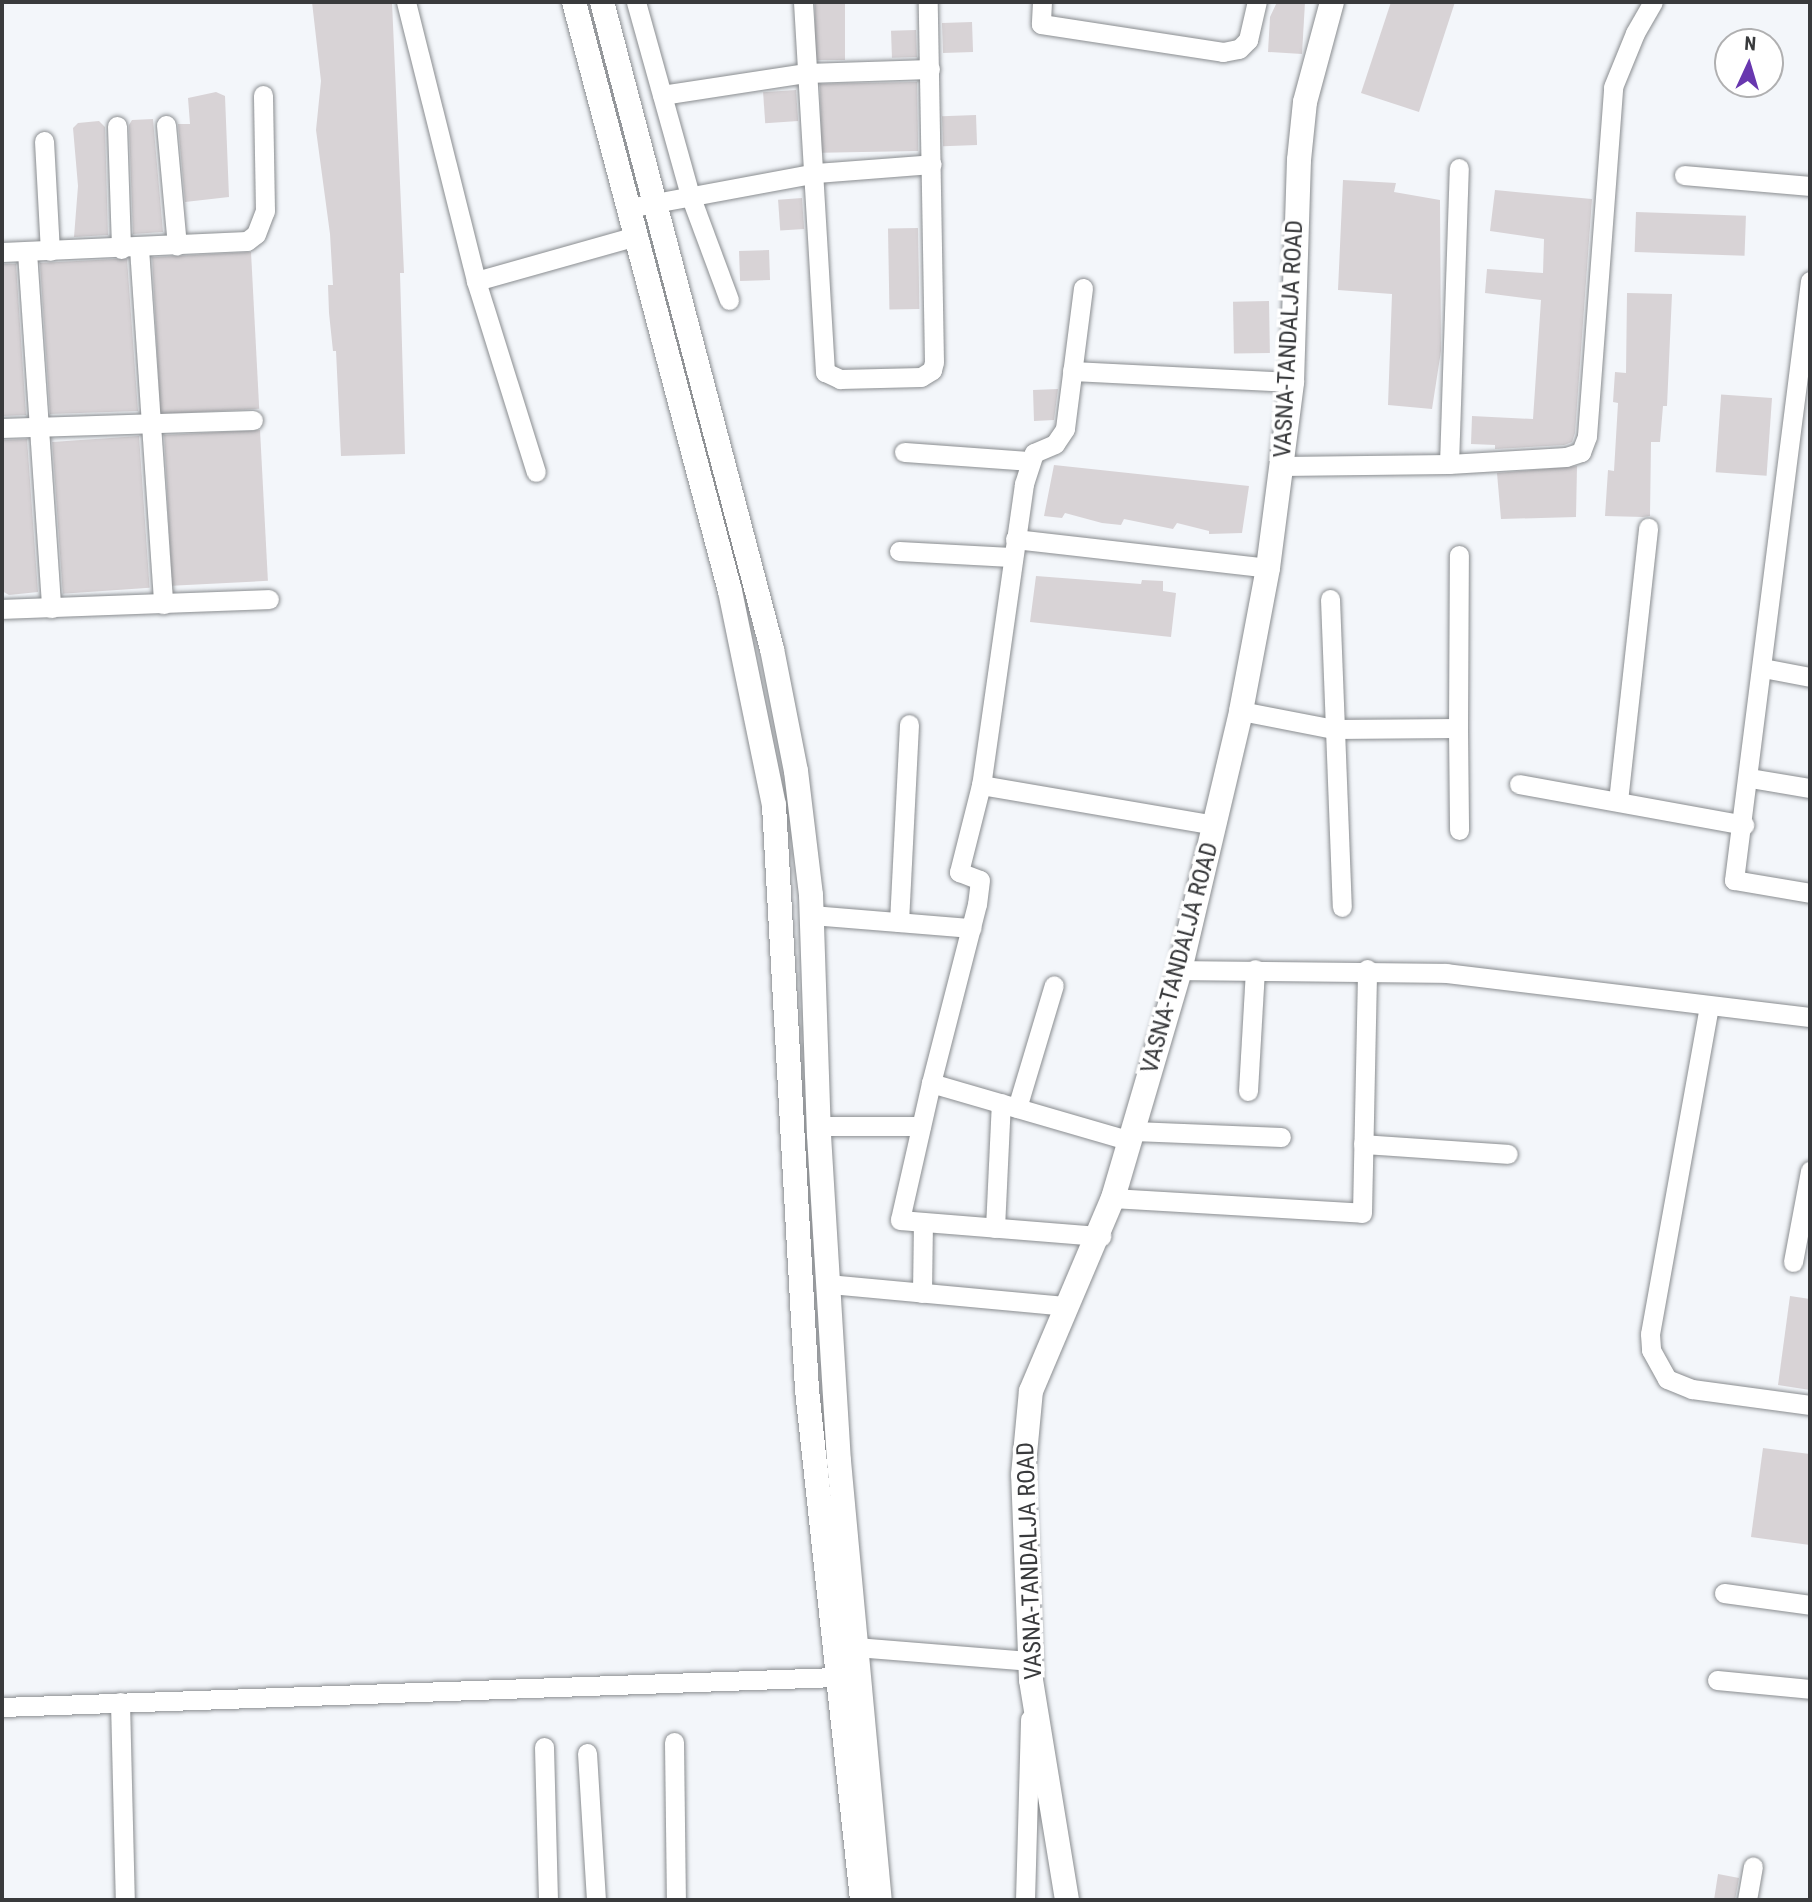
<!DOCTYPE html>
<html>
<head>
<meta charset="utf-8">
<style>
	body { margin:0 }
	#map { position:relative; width:1812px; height:1902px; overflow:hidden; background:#f3f6fa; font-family:"Roboto Condensed",sans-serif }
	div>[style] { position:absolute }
	.building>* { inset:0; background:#d8d3d6; transform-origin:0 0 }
	.roads { filter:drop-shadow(0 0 2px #8a8d90) drop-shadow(0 0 2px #8a8d90) }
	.minor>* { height:19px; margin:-9.5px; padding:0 9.5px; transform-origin:9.5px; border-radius:9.5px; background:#fff }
	.tertiary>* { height:24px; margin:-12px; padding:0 12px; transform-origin:12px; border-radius:12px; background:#fff }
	span { translate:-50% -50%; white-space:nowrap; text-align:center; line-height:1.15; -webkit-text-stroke:7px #fff; paint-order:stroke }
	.street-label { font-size:24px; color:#393a3c }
	.frame { position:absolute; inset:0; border:4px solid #393a3c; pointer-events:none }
	.north { position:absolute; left:1714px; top:28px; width:70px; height:70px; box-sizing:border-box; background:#fff; border:2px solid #b0b0b1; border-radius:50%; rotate:4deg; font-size:19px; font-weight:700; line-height:28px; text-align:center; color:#393a3c }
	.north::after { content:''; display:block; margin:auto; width:24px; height:32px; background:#6837af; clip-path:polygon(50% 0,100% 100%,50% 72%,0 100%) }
</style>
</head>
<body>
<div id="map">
	<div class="building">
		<i style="clip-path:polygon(312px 2px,392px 2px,404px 273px,400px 273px,405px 454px,341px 456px,336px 351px,333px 351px,329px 313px,328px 285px,333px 285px,330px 234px,316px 130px,321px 81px)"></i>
		<i style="left:815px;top:2px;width:30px;height:58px"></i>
		<i style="clip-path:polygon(1277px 2px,1305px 2px,1302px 54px,1268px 52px,1270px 17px)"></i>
		<i style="clip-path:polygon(1391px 2px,1455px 2px,1419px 112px,1361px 93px)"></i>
		<i style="left:972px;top:22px;width:30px;height:30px;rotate:88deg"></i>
		<i style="left:916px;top:30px;width:27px;height:25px;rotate:88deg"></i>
		<i style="left:917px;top:82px;width:69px;height:97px;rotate:89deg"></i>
		<i style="left:796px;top:90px;width:31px;height:33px;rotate:86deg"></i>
		<i style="clip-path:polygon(216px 92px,225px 96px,229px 197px,185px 202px,178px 124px,190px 124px,188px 98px)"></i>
		<i style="left:976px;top:115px;width:30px;height:34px;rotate:88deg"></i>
		<i style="clip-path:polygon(153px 119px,163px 232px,133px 234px,129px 125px,132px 120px)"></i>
		<i style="clip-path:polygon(99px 121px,105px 127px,108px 235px,74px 237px,78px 186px,73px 128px,78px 123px)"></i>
		<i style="clip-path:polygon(1343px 180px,1396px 183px,1394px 192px,1440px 200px,1441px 351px,1432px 409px,1388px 405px,1392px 294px,1338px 290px)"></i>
		<i style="clip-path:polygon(1495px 190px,1592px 199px,1575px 433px,1572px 442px,1564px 445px,1495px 449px,1495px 445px,1471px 444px,1472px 416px,1533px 419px,1541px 300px,1485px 293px,1487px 269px,1543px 273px,1544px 239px,1490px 231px)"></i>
		<i style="left:802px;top:198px;width:31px;height:24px;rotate:86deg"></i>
		<i style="left:1636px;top:212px;width:110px;height:40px;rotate:2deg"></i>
		<i style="left:918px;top:228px;width:81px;height:30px;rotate:89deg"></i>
		<i style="left:769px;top:250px;width:30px;height:30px;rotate:88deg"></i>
		<i style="left:251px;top:252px;width:157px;height:99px;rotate:87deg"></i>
		<i style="clip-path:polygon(114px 259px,127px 259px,138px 411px,50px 414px,40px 263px)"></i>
		<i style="clip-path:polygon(2px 264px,16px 264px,26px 415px,2px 416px)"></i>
		<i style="clip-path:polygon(1627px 293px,1672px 294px,1667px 406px,1663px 406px,1660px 442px,1651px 442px,1650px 516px,1643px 517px,1605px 516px,1608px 470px,1614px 471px,1618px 403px,1613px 402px,1615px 372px,1626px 373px)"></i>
		<i style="left:1269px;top:301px;width:52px;height:36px;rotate:89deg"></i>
		<i style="clip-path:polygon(1058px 389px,1054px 420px,1034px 421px,1033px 390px)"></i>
		<i style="left:1772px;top:398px;width:78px;height:51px;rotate:94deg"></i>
		<i style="left:260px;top:430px;width:151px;height:96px;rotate:87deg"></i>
		<i style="left:139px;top:436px;width:152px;height:87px;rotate:86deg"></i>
		<i style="clip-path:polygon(27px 439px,38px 592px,9px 595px,2px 591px,2px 440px)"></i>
		<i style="clip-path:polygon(1054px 465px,1249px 486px,1242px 533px,1209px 534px,1209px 531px,1177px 523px,1173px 529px,1124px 519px,1121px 525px,1102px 523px,1065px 513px,1062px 518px,1044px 516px)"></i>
		<i style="clip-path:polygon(1577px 466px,1576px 517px,1501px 519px,1497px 473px)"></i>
		<i style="clip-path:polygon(1036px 576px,1141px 584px,1142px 580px,1163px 581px,1163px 591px,1176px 593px,1171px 637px,1030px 622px)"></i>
		<i style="clip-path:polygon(1790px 1296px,1810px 1299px,1810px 1390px,1778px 1385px)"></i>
		<i style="clip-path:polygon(1763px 1448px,1810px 1454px,1810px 1545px,1751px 1537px)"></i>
		<i style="clip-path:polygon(1718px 1874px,1739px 1878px,1735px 1900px,1714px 1900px)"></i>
	</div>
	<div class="roads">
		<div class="minor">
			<i style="left:406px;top:2px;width:288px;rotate:75.9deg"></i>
			<i style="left:476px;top:281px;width:200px;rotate:72.6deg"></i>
			<i style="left:636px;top:2px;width:200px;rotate:74.4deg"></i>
			<i style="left:690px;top:195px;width:112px;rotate:69.6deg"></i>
			<i style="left:803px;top:2px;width:371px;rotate:86.6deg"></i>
			<i style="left:825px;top:372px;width:17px;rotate:25deg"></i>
			<i style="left:840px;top:379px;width:81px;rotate:-1.4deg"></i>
			<i style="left:921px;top:377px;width:13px;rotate:-32deg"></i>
			<i style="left:932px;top:370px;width:8px;rotate:-76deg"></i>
			<i style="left:934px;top:362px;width:360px;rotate:-91deg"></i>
			<i style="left:1042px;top:2px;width:22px;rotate:93deg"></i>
			<i style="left:1041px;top:24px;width:184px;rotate:8.7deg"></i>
			<i style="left:1223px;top:52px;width:16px;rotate:-11deg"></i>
			<i style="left:1239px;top:49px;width:13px;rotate:-45deg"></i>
			<i style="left:1248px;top:40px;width:39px;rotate:-77deg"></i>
			<i style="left:662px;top:95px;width:146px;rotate:-8.7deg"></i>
			<i style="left:806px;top:73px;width:124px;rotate:-1.8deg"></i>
			<i style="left:166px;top:125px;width:121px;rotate:84.8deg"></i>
			<i style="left:117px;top:126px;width:123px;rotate:88.1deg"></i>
			<i style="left:44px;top:141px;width:110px;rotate:86.9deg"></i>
			<i style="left:1684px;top:175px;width:126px;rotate:5deg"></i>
			<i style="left:628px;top:208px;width:191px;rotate:-10.5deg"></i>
			<i style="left:816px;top:173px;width:116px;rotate:-4.4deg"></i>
			<i style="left:139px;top:248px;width:357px;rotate:86.1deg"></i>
			<i style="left:2px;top:252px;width:245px;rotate:-2.6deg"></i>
			<i style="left:247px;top:241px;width:11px;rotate:-38deg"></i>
			<i style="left:256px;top:234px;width:25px;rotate:-69deg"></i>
			<i style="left:265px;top:211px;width:116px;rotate:-91deg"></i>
			<i style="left:27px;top:252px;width:357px;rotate:86.1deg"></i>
			<i style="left:476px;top:281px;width:166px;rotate:-15.7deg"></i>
			<i style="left:1810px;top:281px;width:604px;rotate:97.23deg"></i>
			<i style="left:1734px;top:880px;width:77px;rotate:9.7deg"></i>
			<i style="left:1083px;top:288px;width:142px;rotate:97.3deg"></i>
			<i style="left:1065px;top:429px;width:18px;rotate:124deg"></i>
			<i style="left:1055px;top:444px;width:23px;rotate:157deg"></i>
			<i style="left:1034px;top:453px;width:33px;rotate:108deg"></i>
			<i style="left:1024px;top:484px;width:304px;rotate:98.1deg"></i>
			<i style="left:981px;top:785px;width:90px;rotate:104.2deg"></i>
			<i style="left:959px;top:872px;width:22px;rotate:21deg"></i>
			<i style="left:980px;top:880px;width:24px;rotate:97deg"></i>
			<i style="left:977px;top:904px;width:185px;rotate:104.4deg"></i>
			<i style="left:931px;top:1083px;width:207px;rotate:16.2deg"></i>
			<i style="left:1072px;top:371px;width:220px;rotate:2.9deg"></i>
			<i style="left:2px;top:428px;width:251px;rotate:-1.8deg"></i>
			<i style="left:904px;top:452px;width:125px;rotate:4.1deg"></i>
			<i style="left:1449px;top:464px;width:296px;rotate:-88.1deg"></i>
			<i style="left:1282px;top:466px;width:167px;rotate:-0.7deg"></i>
			<i style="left:1449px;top:464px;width:117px;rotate:-3.4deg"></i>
			<i style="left:1566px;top:457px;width:16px;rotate:-18deg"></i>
			<i style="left:1581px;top:452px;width:17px;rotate:-69deg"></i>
			<i style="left:1587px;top:436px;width:350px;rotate:-85.7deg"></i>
			<i style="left:1613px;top:87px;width:58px;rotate:-67.8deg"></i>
			<i style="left:1635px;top:33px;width:36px;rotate:-60deg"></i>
			<i style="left:1015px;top:539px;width:255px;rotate:6.5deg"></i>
			<i style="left:899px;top:551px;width:112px;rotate:3.1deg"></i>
			<i style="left:1330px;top:599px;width:308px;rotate:87.8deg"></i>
			<i style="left:2px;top:609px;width:267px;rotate:-2.1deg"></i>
			<i style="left:1763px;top:668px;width:48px;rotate:10.8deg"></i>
			<i style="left:1241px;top:711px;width:95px;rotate:11deg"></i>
			<i style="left:1334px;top:729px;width:124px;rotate:-0.5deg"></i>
			<i style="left:1458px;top:728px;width:102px;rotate:89.4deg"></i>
			<i style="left:1458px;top:728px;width:173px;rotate:-89.7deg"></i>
			<i style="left:1750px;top:778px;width:61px;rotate:9.5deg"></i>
			<i style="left:1519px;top:784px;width:229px;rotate:10.3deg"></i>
			<i style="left:981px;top:785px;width:236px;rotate:9.7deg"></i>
			<i style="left:1618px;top:801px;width:275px;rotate:-83.7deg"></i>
			<i style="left:812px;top:915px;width:160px;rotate:4.7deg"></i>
			<i style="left:899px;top:922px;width:198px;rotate:-87.1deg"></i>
			<i style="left:1180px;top:970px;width:266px;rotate:0.6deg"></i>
			<i style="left:1446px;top:973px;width:367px;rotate:6.9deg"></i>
			<i style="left:1709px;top:1006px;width:333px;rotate:100.2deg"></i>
			<i style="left:1650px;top:1334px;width:16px;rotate:86deg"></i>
			<i style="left:1651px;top:1350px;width:33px;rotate:61deg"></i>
			<i style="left:1667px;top:1379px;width:27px;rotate:22deg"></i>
			<i style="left:1692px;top:1389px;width:119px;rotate:7.7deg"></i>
			<i style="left:931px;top:1083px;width:140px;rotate:102.8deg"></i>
			<i style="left:900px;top:1220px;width:202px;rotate:4.6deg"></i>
			<i style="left:1248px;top:1091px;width:122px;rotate:-86.7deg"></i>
			<i style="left:1017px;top:1108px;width:128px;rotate:-73.3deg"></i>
			<i style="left:819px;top:1126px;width:102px"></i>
			<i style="left:1134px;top:1131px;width:147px;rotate:2.3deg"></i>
			<i style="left:1363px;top:1144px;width:145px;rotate:3.9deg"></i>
			<i style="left:1113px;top:1198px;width:249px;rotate:3.4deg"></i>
			<i style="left:1362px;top:1213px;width:244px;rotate:-88.8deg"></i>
			<i style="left:995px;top:1228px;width:125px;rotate:-87.3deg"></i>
			<i style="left:1793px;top:1262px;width:93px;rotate:-79.4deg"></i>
			<i style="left:829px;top:1284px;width:238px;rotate:5.3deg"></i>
			<i style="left:922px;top:1293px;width:70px;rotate:-89.2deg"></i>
			<i style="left:1724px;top:1593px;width:87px;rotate:7.9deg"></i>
			<i style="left:856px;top:1647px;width:176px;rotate:4.6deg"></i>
			<i style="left:1717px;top:1680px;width:93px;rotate:5.5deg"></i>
			<i style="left:120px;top:1702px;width:198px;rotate:88.6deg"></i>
			<i style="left:2px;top:1707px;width:836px;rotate:-2.06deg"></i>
			<i style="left:674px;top:1742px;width:158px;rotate:89.3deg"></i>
			<i style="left:544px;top:1747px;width:153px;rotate:88.5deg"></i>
			<i style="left:587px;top:1753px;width:147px;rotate:86.5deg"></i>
			<i style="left:1025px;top:1900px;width:181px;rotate:-88.4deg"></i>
			<i style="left:1747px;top:1900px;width:34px;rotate:-80deg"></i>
		</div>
		<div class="tertiary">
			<i style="left:574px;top:2px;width:609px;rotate:75.17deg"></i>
			<i style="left:730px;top:591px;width:218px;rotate:78.4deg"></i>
			<i style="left:774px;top:805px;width:586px;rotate:86.77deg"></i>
			<i style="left:807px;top:1390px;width:513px;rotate:83.84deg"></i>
			<i style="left:602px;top:2px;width:669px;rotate:75.28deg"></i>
			<i style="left:772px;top:649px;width:124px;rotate:78.9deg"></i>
			<i style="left:796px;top:771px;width:125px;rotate:83.1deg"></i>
			<i style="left:811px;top:895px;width:240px;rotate:88.1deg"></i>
			<i style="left:819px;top:1135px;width:327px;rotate:86.5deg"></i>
			<i style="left:839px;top:1461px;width:441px;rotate:84.7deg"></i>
			<i style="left:1067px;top:1900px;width:223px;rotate:-99.3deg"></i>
			<i style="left:1031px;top:1680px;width:205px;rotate:-92.2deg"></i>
			<i style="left:1023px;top:1475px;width:84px;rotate:-84.6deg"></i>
			<i style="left:1031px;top:1391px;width:210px;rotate:-67deg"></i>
			<i style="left:1113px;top:1198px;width:238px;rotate:-73.6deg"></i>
			<i style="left:1180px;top:970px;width:266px;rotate:-76.7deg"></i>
			<i style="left:1241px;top:711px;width:146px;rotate:-79.3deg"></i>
			<i style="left:1268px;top:568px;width:188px;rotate:-82.6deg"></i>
			<i style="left:1292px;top:382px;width:222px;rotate:-88.2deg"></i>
			<i style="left:1299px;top:160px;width:58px;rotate:-84.1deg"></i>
			<i style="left:1305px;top:102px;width:104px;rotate:-74.9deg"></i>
		</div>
	</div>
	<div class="street-label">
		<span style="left:1289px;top:339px;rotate:-87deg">VASNA-TANDALJA ROAD</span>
		<span style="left:1180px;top:958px;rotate:-75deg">VASNA-TANDALJA ROAD</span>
		<span style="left:1030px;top:1561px;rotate:-92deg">VASNA-TANDALJA ROAD</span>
	</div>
	<div class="frame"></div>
	<div class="north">N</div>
</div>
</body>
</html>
